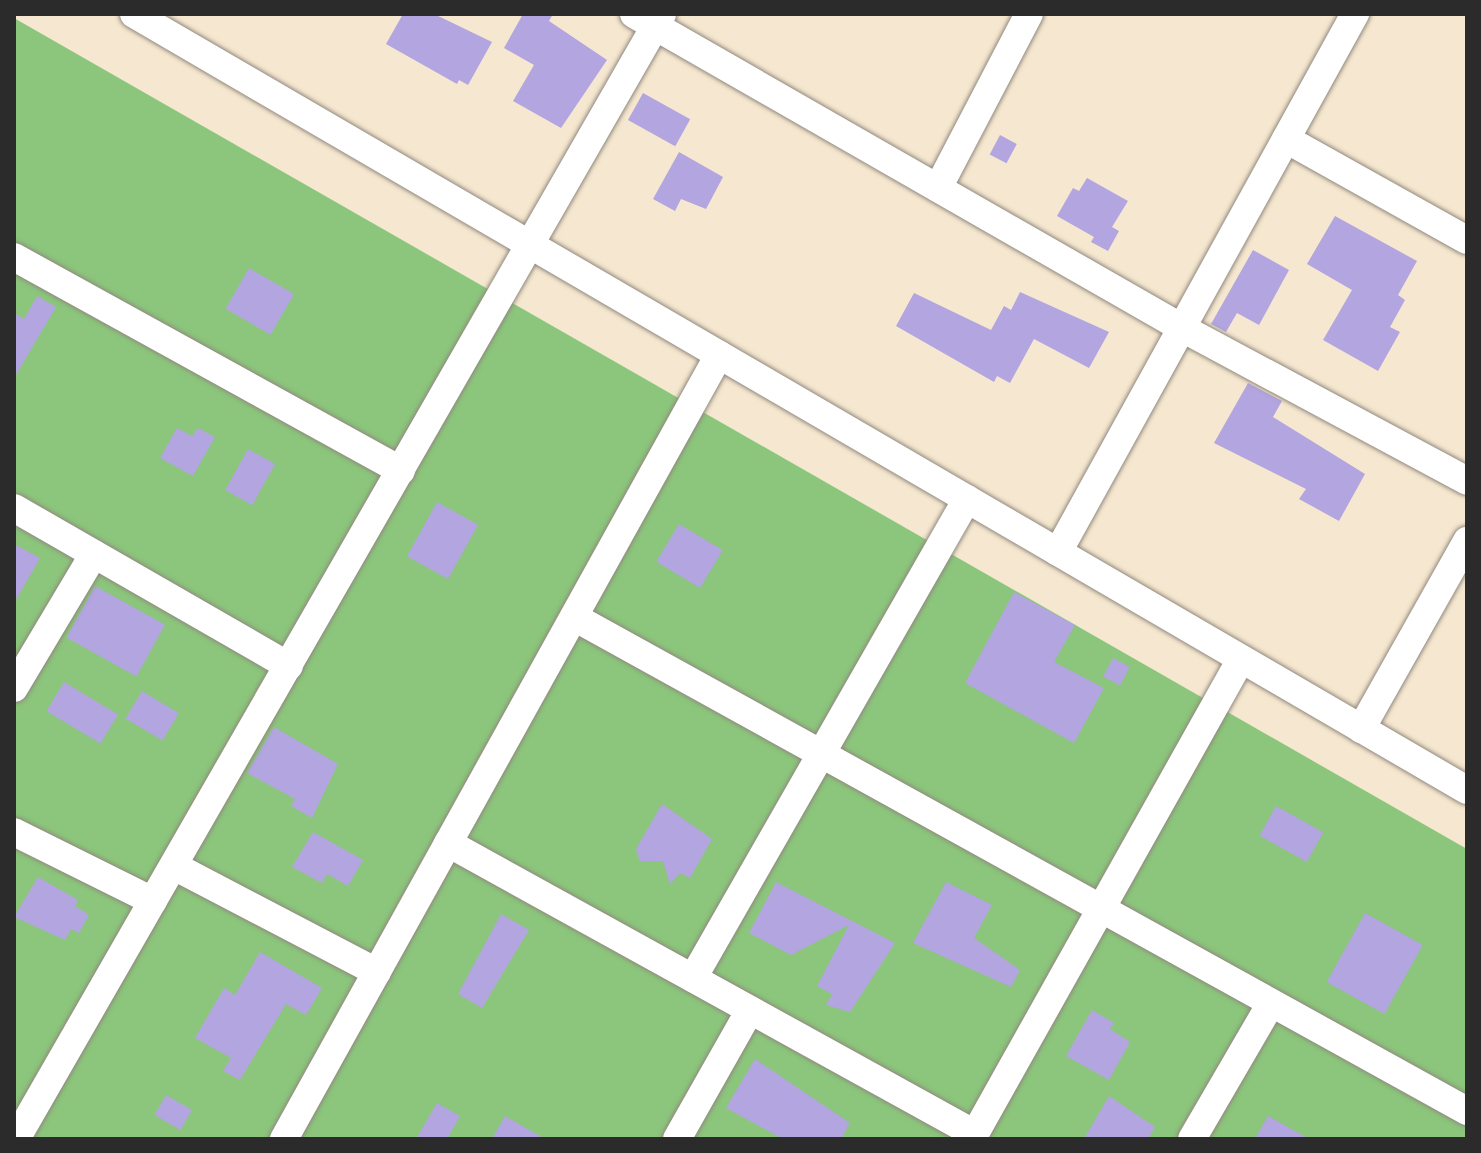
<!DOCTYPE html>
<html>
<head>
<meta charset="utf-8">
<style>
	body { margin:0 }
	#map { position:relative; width:1481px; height:1153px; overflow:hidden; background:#f6e7d0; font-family:"Indie Flower",sans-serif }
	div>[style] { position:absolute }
	.green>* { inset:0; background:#8bc67c }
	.building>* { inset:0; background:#b2a5e0; transform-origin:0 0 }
	.roads { filter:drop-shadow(0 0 2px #90897e) drop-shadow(0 0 2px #90897e) }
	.minor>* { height:28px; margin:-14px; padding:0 14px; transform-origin:14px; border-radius:14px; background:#fff }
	span { translate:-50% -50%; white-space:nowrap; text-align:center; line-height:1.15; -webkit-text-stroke:6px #fbf7ec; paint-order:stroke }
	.frame { position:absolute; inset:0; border:16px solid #2b2b2b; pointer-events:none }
</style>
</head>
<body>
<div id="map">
	<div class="green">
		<i style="clip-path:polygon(14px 18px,1467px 849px,1467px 1139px,14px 1139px)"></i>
	</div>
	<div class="building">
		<i style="clip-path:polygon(403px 14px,434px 14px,492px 42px,468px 85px,459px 80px,457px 84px,386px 44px)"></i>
		<i style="clip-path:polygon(523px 14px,553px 14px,549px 21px,607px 60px,561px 128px,513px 101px,534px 65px,504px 48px)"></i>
		<i style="left:643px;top:93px;width:54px;height:31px;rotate:29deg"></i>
		<i style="left:1000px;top:135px;width:19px;height:22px;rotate:28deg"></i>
		<i style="clip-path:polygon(679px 152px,723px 177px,706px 209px,681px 199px,675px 211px,653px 199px)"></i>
		<i style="clip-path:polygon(1087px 178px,1128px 201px,1112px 227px,1119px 231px,1108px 251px,1091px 242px,1094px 237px,1057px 216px,1073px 188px,1079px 191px)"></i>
		<i style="clip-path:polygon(1335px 216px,1417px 261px,1398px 295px,1405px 300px,1390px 327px,1400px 332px,1378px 371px,1323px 340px,1352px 290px,1307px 264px)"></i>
		<i style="clip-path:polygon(1253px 250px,1289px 270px,1259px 325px,1237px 313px,1226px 332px,1211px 324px)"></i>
		<i style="left:249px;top:268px;width:52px;height:47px;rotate:30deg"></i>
		<i style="clip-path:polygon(1020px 292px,1109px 332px,1089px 368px,1034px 339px,1010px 383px,997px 376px,994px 382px,896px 326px,914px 293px,991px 330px,1004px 306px,1011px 310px)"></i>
		<i style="clip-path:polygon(37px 296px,56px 307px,14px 378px,14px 313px,24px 319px)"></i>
		<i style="clip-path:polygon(1248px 383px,1282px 401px,1273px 417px,1365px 474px,1339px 521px,1299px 499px,1306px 489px,1214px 443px)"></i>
		<i style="clip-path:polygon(177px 428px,192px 436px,198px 428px,215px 437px,193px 476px,160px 458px)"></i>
		<i style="left:248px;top:449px;width:31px;height:47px;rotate:29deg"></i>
		<i style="left:437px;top:502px;width:47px;height:62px;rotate:29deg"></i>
		<i style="left:679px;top:524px;width:51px;height:44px;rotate:31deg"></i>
		<i style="clip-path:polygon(14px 544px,40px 558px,14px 603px)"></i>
		<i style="left:95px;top:586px;width:80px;height:59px;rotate:29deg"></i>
		<i style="clip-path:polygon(1014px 592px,1075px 625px,1054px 662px,1104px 688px,1074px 743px,965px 683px)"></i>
		<i style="left:1113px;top:658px;width:19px;height:21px;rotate:28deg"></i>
		<i style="left:64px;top:682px;width:63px;height:34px;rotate:31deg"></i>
		<i style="left:142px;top:691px;width:43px;height:32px;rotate:31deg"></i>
		<i style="clip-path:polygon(274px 727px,338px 764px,312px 818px,291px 806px,295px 799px,247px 773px)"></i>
		<i style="clip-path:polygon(662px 804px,712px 839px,690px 878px,680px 873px,670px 884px,663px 861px,640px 861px,636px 849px)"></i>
		<i style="left:1276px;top:806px;width:54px;height:34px;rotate:29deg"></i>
		<i style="clip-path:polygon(313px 832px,363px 860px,348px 886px,327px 874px,322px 883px,292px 867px)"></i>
		<i style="clip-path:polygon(38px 877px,78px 900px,75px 906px,89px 915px,79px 933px,71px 929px,65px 940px,14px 917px)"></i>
		<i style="clip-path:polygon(776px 882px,895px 943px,850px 1012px,826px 1005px,832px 994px,817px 986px,849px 925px,791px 955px,749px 933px)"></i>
		<i style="clip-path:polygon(946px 882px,992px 905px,974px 938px,1020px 970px,1011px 987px,913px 943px)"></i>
		<i style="left:1365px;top:913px;width:66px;height:79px;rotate:29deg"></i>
		<i style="clip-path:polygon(501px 914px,529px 930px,482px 1008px,458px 994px)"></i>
		<i style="clip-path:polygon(260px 952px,322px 988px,306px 1015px,286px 1004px,240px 1080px,223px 1071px,231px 1058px,195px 1038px,224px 988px,235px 995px)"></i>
		<i style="clip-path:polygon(1092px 1010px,1114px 1023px,1110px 1029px,1130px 1042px,1109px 1080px,1066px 1056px)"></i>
		<i style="clip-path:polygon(755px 1059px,850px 1123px,841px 1139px,783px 1139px,726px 1108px)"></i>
		<i style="left:166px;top:1095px;width:30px;height:23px;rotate:30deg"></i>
		<i style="clip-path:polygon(1109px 1096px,1155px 1127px,1148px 1139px,1084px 1139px)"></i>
		<i style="clip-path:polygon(437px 1103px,460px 1116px,447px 1139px,416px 1139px)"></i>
		<i style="clip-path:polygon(505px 1116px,545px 1139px,492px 1139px)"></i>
		<i style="clip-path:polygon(1268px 1116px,1309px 1139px,1255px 1139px)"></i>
	</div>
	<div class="roads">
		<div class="minor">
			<i style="left:134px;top:14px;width:1542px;rotate:30.21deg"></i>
			<i style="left:634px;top:14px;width:632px;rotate:29.81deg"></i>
			<i style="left:1182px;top:328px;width:323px;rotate:28.2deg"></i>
			<i style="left:1286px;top:139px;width:207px;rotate:29.2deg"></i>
			<i style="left:938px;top:188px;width:196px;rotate:-62.4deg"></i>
			<i style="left:14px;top:257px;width:442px;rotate:28.9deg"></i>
			<i style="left:14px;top:508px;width:317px;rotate:29.9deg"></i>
			<i style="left:1058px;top:552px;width:615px;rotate:-61.1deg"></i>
			<i style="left:574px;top:617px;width:1021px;rotate:28.95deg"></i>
			<i style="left:14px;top:688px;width:156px;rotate:-59.2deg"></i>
			<i style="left:1361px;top:729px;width:216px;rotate:-60.6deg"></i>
			<i style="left:14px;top:832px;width:155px;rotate:26.4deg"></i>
			<i style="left:448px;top:843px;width:602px;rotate:28.91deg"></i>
			<i style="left:174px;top:866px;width:229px;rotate:27.6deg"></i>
			<i style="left:693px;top:978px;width:552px;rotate:-60.23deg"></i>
			<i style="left:16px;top:1139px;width:1297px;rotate:-60.13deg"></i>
			<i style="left:284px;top:1139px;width:897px;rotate:-60.98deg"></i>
			<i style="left:677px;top:1139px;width:148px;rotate:-60.5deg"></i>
			<i style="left:972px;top:1139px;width:550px;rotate:-60.73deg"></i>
			<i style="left:1192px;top:1139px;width:155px;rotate:-59.8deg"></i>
		</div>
	</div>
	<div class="frame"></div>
</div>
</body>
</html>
